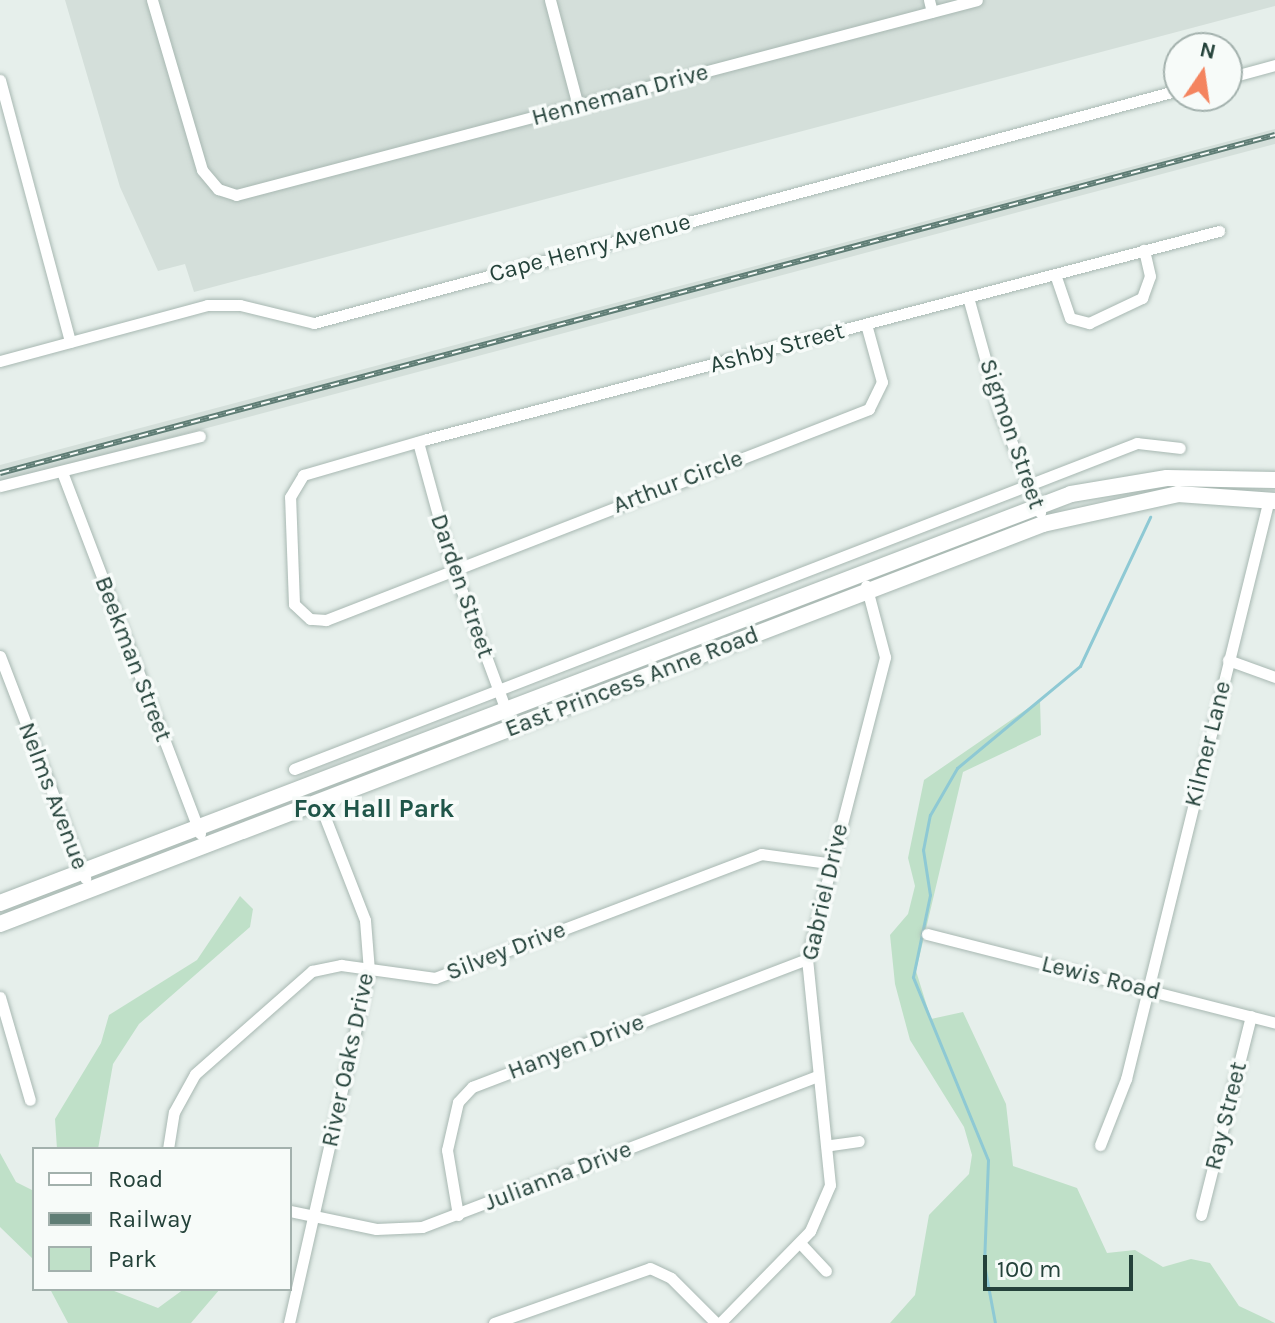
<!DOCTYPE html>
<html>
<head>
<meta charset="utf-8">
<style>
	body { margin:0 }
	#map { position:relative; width:1275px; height:1323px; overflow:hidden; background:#e6efeb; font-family:Karla,sans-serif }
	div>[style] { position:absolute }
	.built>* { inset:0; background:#d4dfda }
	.green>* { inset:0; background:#bfe0c8 }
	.stream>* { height:3px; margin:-1.5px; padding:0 1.5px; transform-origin:1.5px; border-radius:1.5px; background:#8ec9d4 }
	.roads { filter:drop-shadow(0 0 2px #a8b8b2) drop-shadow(0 0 2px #a8b8b2) }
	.minor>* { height:11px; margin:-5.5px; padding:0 5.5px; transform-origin:5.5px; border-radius:5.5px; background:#fff }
	.secondary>* { height:16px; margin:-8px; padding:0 8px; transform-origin:8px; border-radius:8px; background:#fff }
	.rail>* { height:6px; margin-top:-3px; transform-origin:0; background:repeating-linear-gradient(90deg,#f7fbf9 0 9px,#5f7d75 0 18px); box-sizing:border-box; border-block:2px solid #5f7d75 }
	span { translate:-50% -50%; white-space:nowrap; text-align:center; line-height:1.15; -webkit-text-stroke:7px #f7fbf9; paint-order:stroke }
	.street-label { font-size:24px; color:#24423a }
	.neighbourhood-label { font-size:26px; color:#1f5548; font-weight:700 }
	.legend { position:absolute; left:32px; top:1147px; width:260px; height:144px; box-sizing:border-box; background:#f7fbf9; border:2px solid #a3b1ad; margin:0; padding:10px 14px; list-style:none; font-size:24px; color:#24423a }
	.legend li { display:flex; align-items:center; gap:16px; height:40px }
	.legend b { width:40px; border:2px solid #a3b1ad }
	.north { position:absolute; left:1163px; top:32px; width:80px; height:80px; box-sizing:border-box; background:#f7fbf9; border:2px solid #a3b1ad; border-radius:50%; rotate:13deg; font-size:22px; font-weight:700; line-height:32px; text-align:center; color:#24423a }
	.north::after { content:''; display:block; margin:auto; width:28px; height:36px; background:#f4845f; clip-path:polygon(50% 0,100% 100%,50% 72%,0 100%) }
	.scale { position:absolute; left:983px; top:1255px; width:150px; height:36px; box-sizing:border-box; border:4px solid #24423a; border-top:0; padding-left:10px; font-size:24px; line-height:28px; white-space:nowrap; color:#24423a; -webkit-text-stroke:6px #f7fbf9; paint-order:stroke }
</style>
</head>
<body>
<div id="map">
	<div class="built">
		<i style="clip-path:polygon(65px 0,1275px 0,1275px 6px,194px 292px,185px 264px,158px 271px,120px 187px)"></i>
		<i style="clip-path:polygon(1275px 129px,1275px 144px,0 483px,0 465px)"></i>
	</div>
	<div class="green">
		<i style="clip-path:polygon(1040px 700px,1041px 735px,963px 772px,916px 971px,931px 1019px,963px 1012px,1006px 1104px,1013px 1166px,1077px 1188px,1107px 1253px,1135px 1250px,1163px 1267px,1191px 1259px,1210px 1263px,1239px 1306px,1275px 1323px,890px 1323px,915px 1295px,929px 1215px,969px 1174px,972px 1155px,964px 1127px,910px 1040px,895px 984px,890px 935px,908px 914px,915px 886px,908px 858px,924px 780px)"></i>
		<i style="clip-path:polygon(240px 896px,253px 909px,250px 927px,139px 1024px,113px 1064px,98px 1149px,57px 1149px,55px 1119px,101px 1043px,109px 1015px,197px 960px)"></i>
		<i style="clip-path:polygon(0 1153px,16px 1182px,34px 1191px,34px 1260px,0 1227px)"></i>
		<i style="clip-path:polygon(50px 1289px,109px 1289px,158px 1308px,184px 1289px,220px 1289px,191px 1323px,68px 1323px)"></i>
	</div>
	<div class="stream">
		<i style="left:995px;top:1323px;width:60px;rotate:-100.6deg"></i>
		<i style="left:984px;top:1264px;width:104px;rotate:-87.8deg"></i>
		<i style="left:988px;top:1160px;width:198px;rotate:-112.3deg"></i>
		<i style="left:913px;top:977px;width:84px;rotate:-78.3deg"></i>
		<i style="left:930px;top:895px;width:46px;rotate:-98.8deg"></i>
		<i style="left:923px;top:850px;width:36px;rotate:-79deg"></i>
		<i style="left:930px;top:815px;width:54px;rotate:-60.1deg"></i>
		<i style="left:957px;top:768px;width:160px;rotate:-39.7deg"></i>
		<i style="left:1080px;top:666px;width:165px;rotate:-64.8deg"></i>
	</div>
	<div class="roads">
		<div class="minor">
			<i style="left:152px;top:0;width:177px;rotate:73.6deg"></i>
			<i style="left:202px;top:170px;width:25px;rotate:50deg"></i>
			<i style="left:218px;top:189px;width:19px;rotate:18deg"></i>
			<i style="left:236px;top:195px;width:766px;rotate:-14.74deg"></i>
			<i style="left:550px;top:0;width:110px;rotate:75.2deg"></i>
			<i style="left:929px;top:0;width:12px;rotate:76deg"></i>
			<i style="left:1227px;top:78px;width:50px;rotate:-15.2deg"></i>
			<i style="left:0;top:80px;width:271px;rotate:75deg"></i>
			<i style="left:1055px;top:274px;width:46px;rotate:71.2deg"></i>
			<i style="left:1070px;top:318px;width:20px;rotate:15deg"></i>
			<i style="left:1089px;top:323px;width:59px;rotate:-25.3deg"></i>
			<i style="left:1142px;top:298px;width:23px;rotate:-70deg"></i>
			<i style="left:1150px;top:276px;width:27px;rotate:-103deg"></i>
			<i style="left:968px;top:297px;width:123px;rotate:74.5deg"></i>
			<i style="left:1001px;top:416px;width:104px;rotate:67.9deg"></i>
			<i style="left:866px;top:324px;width:60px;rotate:74.6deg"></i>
			<i style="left:882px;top:382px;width:30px;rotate:116deg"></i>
			<i style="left:869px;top:409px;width:583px;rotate:158.76deg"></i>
			<i style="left:326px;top:620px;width:16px;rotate:-176deg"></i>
			<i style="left:310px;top:619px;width:22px;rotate:-137deg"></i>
			<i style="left:294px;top:604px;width:107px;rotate:-92.1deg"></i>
			<i style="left:290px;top:497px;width:26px;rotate:-59deg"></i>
			<i style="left:303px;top:475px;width:129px;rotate:-16.2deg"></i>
			<i style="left:427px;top:439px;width:819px;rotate:-14.72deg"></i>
			<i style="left:0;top:361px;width:214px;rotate:-15.1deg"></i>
			<i style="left:207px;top:305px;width:33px"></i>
			<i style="left:240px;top:305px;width:76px;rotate:13.7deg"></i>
			<i style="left:314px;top:323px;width:896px;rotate:-15.08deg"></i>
			<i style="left:418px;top:442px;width:121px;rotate:74.7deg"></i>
			<i style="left:450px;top:559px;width:167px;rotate:69.7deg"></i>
			<i style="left:62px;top:472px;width:387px;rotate:69.1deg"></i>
			<i style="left:0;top:486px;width:206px;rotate:-14deg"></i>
			<i style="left:0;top:656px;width:238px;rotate:69deg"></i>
			<i style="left:1228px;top:660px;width:50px;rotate:19.9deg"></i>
			<i style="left:294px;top:769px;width:904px;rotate:-21.14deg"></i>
			<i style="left:1137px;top:443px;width:43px;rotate:6.6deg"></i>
			<i style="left:927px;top:934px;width:359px;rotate:14.3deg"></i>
			<i style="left:0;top:997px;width:107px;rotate:73.8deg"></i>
			<i style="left:831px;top:1145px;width:28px;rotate:-8deg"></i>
			<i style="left:1100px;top:1145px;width:71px;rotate:-68.5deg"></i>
			<i style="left:1126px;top:1079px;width:597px;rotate:-76.15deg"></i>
			<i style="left:168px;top:1149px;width:37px;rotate:-81deg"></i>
			<i style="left:174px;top:1112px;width:43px;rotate:-61.1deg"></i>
			<i style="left:195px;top:1074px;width:156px;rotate:-41.4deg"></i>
			<i style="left:312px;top:971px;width:30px;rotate:-12deg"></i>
			<i style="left:341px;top:965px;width:95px;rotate:7.9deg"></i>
			<i style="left:435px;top:978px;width:349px;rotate:-20.8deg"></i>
			<i style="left:761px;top:854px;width:68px;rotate:7.7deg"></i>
			<i style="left:290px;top:1211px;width:88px;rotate:11.8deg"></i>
			<i style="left:376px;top:1229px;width:46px;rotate:-2.5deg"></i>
			<i style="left:422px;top:1227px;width:424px;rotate:-20.9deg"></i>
			<i style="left:458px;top:1215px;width:66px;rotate:-99.6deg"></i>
			<i style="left:447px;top:1150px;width:49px;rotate:-77.1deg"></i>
			<i style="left:458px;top:1102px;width:21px;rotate:-47deg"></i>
			<i style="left:472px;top:1087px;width:359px;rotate:-20.9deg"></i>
			<i style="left:1201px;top:1215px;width:205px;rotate:-75.9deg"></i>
			<i style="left:800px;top:1243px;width:38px;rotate:47deg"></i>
			<i style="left:289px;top:1323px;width:361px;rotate:-77.2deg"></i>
			<i style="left:369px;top:971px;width:51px;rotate:-94.5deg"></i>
			<i style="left:365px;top:920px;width:127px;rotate:-111.3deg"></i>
			<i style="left:494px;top:1323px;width:165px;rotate:-19.4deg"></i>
			<i style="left:650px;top:1268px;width:23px;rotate:25deg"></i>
			<i style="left:671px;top:1278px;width:64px;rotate:45deg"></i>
			<i style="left:720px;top:1323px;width:129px;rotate:-45.6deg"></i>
			<i style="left:810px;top:1231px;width:50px;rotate:-66.5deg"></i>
			<i style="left:830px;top:1185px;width:227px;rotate:-95.8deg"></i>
			<i style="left:807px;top:959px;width:312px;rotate:-75.5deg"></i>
			<i style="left:885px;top:657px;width:74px;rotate:-104.8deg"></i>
		</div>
		<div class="secondary">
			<i style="left:0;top:903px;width:1146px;rotate:-20.9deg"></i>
			<i style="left:1071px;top:494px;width:97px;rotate:-9.5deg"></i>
			<i style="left:1167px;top:478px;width:108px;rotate:1.1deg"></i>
			<i style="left:0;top:924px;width:1117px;rotate:-20.98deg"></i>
			<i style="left:1043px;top:524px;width:138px;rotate:-12.5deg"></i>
			<i style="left:1178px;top:494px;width:97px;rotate:4.1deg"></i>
		</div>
	</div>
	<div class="rail">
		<i style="left:0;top:473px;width:1319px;rotate:-14.85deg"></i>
	</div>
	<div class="street-label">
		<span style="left:620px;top:95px;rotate:-15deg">Henneman Drive</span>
		<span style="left:590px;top:248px;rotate:-15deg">Cape Henry Avenue</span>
		<span style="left:777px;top:348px;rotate:-15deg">Ashby Street</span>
		<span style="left:1012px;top:434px;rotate:71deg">Sigmon Street</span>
		<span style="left:678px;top:482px;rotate:-21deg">Arthur Circle</span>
		<span style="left:462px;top:586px;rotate:71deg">Darden Street</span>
		<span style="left:133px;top:659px;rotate:69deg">Beekman Street</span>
		<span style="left:632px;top:682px;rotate:-21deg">East Princess Anne Road</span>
		<span style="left:1208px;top:744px;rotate:-76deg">Kilmer Lane</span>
		<span style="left:53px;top:796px;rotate:69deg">Nelms Avenue</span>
		<span style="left:825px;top:892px;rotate:-77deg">Gabriel Drive</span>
		<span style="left:506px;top:951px;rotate:-21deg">Silvey Drive</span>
		<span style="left:1101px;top:978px;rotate:14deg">Lewis Road</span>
		<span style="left:576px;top:1047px;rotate:-21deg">Hanyen Drive</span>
		<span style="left:348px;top:1060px;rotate:-78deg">River Oaks Drive</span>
		<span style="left:1226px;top:1116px;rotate:-76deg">Ray Street</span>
		<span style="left:558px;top:1176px;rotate:-21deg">Julianna Drive</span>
	</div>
	<div class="neighbourhood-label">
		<span style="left:374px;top:809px">Fox Hall Park</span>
	</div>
	<ul class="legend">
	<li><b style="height:10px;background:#fff"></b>Road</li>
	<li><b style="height:10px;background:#5f7d75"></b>Railway</li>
	<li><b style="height:22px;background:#bfe0c8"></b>Park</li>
	</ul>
	<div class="north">N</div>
	<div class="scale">100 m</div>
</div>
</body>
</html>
